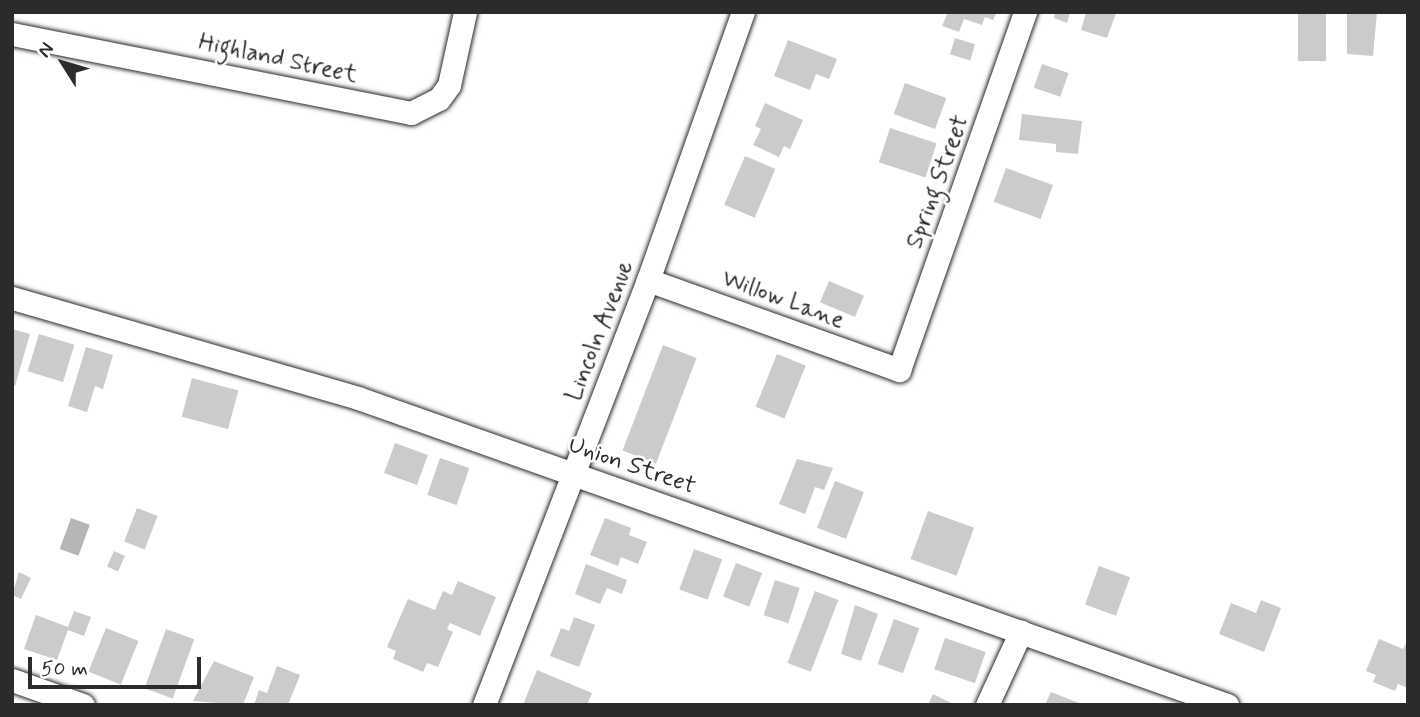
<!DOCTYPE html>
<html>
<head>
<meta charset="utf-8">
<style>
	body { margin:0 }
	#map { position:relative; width:1420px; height:717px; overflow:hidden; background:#fff; font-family:Mynerve,sans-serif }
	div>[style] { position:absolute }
	.water>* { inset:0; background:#b6b6b6; transform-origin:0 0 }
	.building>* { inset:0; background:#cbcbcb; transform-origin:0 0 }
	.roads { filter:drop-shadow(0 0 2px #2b2b2b) drop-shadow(0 0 2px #2b2b2b) }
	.minor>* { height:23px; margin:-11.5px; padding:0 11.5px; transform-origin:11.5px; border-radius:11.5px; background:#fff }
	span { translate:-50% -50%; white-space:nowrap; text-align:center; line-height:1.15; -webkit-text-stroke:5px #fff; paint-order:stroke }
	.street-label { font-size:24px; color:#2b2b2b }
	.frame { position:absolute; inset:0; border:14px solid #2b2b2b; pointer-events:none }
	.north { position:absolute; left:28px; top:28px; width:70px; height:70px; -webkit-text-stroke:5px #fff; paint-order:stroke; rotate:307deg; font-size:19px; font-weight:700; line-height:28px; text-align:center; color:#2b2b2b }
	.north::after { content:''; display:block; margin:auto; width:24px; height:32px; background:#2b2b2b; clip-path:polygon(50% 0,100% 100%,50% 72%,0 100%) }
	.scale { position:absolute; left:28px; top:657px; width:173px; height:32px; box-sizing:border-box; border:4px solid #2b2b2b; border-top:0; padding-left:9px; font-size:21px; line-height:24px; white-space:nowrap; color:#2b2b2b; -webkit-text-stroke:5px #fff; paint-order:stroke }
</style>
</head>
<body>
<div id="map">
	<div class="water">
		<i style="left:71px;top:518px;width:20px;height:33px;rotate:20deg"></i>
	</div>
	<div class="building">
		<i style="clip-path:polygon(948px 12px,997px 12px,993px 20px,985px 17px,982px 25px,964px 19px,959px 32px,942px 26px)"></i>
		<i style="clip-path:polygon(1055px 12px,1070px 12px,1067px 23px,1054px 18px)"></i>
		<i style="clip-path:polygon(1086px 12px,1116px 13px,1107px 38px,1081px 30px)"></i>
		<i style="left:1298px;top:12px;width:28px;height:49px"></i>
		<i style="clip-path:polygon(1347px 12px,1377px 12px,1373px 56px,1347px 54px)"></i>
		<i style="left:955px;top:38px;width:21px;height:17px;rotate:17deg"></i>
		<i style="clip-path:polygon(788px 40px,837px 59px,829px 79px,816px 74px,810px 90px,774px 76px)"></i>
		<i style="left:1042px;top:64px;width:28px;height:25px;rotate:19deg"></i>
		<i style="left:905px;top:83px;width:44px;height:33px;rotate:20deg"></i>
		<i style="clip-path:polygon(765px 103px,803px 120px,790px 149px,784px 146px,779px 157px,753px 145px,761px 129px,755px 126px)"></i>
		<i style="clip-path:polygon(1022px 114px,1082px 121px,1078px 154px,1056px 152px,1056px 144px,1019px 140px)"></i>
		<i style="left:890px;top:128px;width:49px;height:36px;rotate:18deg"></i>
		<i style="left:745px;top:156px;width:33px;height:53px;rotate:23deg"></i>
		<i style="left:1006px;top:168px;width:50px;height:36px;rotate:20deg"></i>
		<i style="left:829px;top:281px;width:38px;height:23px;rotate:23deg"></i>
		<i style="clip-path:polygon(12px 329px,30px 334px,15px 386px,12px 386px)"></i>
		<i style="left:39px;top:334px;width:37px;height:39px;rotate:17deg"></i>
		<i style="left:663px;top:345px;width:36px;height:113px;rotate:21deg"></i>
		<i style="clip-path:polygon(86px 347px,113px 355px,103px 389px,95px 386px,87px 412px,68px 406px)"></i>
		<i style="left:777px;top:354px;width:31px;height:57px;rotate:22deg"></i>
		<i style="left:192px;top:378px;width:48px;height:40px;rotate:15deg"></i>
		<i style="left:395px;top:443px;width:35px;height:32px;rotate:20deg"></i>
		<i style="left:440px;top:458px;width:31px;height:39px;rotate:19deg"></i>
		<i style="clip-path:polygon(797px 459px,833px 468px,824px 490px,815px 487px,805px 514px,779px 504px)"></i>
		<i style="left:835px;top:481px;width:31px;height:50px;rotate:21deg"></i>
		<i style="left:137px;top:508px;width:22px;height:36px;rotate:21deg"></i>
		<i style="left:928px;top:511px;width:49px;height:51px;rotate:20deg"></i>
		<i style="clip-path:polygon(605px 518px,631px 528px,629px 535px,647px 542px,638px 564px,621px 557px,618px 566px,590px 555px)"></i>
		<i style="left:694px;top:549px;width:30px;height:43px;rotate:20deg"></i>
		<i style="left:114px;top:551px;width:12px;height:17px;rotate:24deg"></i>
		<i style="left:736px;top:563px;width:28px;height:36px;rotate:21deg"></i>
		<i style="clip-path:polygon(586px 564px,627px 580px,622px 594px,607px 588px,600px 604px,575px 594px)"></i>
		<i style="left:1099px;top:566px;width:33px;height:41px;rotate:20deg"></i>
		<i style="clip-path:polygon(19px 572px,31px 578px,21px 599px,12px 595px)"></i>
		<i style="left:775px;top:580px;width:26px;height:37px;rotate:18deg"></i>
		<i style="clip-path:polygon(458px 581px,496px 597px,480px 636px,450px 623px,447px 629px,453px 632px,438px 667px,427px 663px,423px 672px,393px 659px,396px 651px,387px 647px,408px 599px,435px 610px,443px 591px,452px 595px)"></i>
		<i style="left:815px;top:591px;width:25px;height:77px;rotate:21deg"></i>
		<i style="clip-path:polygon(1261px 600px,1281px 608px,1264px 652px,1219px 634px,1231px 603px,1256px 613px)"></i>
		<i style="clip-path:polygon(855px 605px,878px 614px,861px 661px,841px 654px)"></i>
		<i style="clip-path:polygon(74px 611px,91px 617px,84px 636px,68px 630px,57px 660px,24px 649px,36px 615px,68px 627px)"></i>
		<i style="clip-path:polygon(574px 617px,595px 625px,579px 667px,550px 656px,561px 628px,569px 631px)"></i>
		<i style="left:894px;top:619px;width:27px;height:48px;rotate:20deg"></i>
		<i style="left:106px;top:628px;width:35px;height:47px;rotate:22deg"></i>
		<i style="left:166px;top:629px;width:30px;height:63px;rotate:20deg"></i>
		<i style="left:945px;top:638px;width:43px;height:33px;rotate:19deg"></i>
		<i style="clip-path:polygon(1379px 639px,1403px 649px,1408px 639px,1408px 688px,1398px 684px,1395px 691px,1373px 682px,1376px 675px,1366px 671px)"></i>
		<i style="clip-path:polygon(214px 661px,254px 677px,243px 705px,193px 701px)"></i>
		<i style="clip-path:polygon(277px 666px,300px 675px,288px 705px,254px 705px,259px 690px,267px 693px)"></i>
		<i style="clip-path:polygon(537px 670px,592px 693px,587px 705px,523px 705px)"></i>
		<i style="clip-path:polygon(1051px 692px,1084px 705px,1045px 705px)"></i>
		<i style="clip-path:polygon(933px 694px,955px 705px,928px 705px)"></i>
	</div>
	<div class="roads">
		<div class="minor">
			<i style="left:12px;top:34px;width:407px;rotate:11.2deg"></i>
			<i style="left:411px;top:113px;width:31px;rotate:-27deg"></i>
			<i style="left:439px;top:99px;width:17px;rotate:-54deg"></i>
			<i style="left:449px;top:85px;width:75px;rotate:-77.6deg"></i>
			<i style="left:648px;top:280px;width:267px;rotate:19.7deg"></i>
			<i style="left:899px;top:370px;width:380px;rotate:-70.6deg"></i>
			<i style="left:12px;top:298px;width:360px;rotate:16.1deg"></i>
			<i style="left:358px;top:398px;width:922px;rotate:19.46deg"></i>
			<i style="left:12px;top:680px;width:75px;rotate:19.4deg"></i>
			<i style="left:484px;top:705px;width:456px;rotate:-68.9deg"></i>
			<i style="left:648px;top:280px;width:284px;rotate:-70.5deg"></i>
			<i style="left:987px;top:705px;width:81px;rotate:-65.3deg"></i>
		</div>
	</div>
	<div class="street-label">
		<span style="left:278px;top:59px;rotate:12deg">Highland Street</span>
		<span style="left:938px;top:182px;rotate:-70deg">Spring Street</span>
		<span style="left:783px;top:300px;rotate:20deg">Willow Lane</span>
		<span style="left:600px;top:331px;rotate:-69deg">Lincoln Avenue</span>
		<span style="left:632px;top:466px;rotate:19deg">Union Street</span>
	</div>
	<div class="frame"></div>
	<div class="north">N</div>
	<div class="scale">50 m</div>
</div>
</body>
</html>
